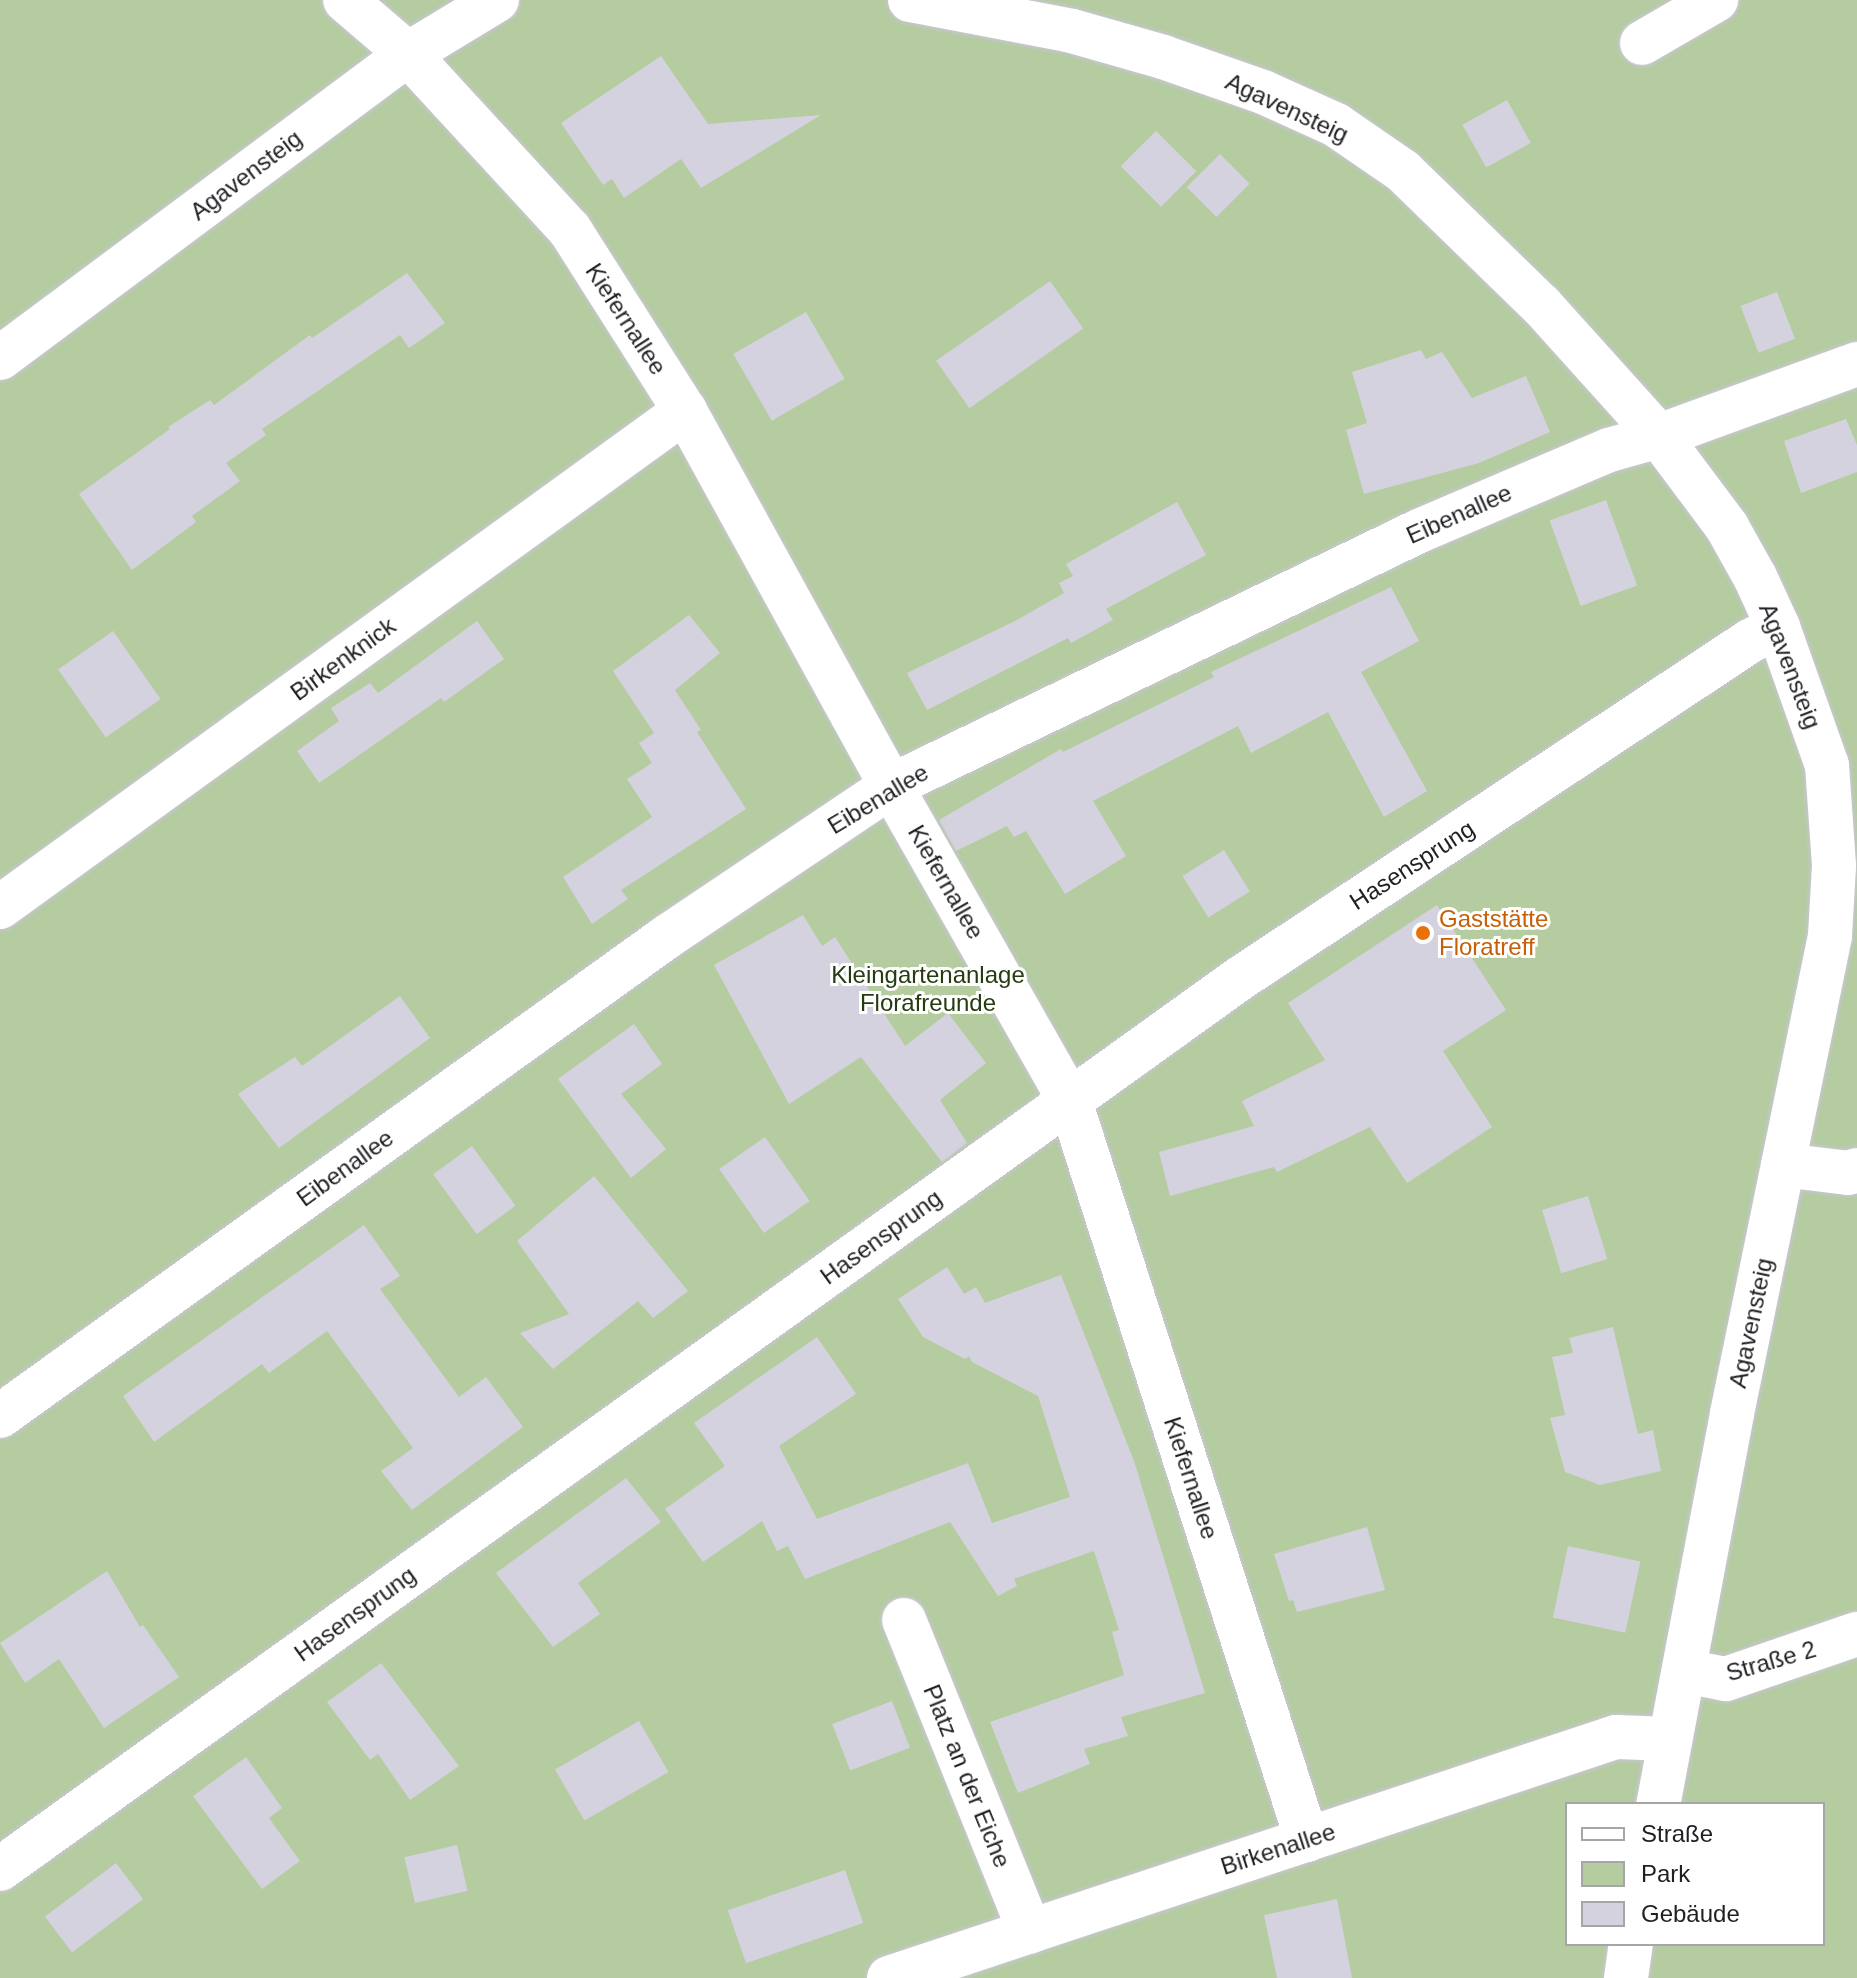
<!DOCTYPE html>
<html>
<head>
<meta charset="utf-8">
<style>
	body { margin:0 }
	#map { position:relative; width:1857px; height:1978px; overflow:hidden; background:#f3f0fd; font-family:Arial,sans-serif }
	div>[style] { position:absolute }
	.green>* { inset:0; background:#b4cca0 }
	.building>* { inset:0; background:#d5d2df; transform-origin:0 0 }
	.roads { filter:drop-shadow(0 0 2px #c9c6d3) drop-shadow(0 0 2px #c9c6d3) }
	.minor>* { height:44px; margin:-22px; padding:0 22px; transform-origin:22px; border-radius:22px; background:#fff }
	.dots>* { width:22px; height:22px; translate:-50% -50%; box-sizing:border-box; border:4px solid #fff; border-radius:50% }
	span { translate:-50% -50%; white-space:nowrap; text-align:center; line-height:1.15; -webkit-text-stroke:6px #fff; paint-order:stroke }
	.street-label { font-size:24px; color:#201f24 }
	.food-label { font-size:24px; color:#c56008 }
	.left { translate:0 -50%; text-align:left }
	.park-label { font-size:24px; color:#263b10 }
	.legend { position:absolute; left:1565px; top:1802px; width:260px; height:144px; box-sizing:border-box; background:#fff; border:2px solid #a6a5a7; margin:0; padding:10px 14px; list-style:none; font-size:24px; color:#201f24 }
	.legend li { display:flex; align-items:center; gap:16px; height:40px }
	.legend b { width:40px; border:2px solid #a6a5a7 }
</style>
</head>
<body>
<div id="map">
	<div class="green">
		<i style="clip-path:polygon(evenodd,0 0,1857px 0,1857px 1978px,0 1978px,0 0,1567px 1804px,1823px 1804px,1823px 1944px,1567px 1944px,1567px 1804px)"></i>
	</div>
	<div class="building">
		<i style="clip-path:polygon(661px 56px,708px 124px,821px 115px,701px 188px,681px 159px,624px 198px,612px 179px,603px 185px,561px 123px)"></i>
		<i style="left:1507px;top:100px;width:49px;height:51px;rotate:61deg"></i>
		<i style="left:1156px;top:131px;width:57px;height:50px;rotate:45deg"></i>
		<i style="left:1220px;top:154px;width:42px;height:47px;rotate:45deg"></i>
		<i style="clip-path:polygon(407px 273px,445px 323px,409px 348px,400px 335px,262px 429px,266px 435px,226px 463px,240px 481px,192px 516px,196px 522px,132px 570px,79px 494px,170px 429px,168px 427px,210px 400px,214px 405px,310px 335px,312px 338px)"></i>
		<i style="left:1050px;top:281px;width:58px;height:139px;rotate:55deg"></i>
		<i style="left:1777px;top:292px;width:50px;height:39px;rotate:69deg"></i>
		<i style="left:806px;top:312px;width:77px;height:84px;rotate:60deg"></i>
		<i style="clip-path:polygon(1421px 350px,1426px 359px,1442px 352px,1472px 398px,1526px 376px,1550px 432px,1479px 463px,1364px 494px,1346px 430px,1367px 423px,1352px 372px)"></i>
		<i style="clip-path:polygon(1846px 419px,1857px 445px,1857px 472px,1801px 493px,1784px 441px)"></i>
		<i style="left:1606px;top:500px;width:91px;height:60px;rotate:70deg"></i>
		<i style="clip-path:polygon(1177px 502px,1206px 555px,1106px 609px,1113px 620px,1071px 643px,1068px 638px,927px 710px,907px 673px,1017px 620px,1064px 593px,1059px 583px,1073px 576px,1066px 564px)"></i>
		<i style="clip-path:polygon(1391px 587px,1419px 641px,1361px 672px,1427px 791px,1384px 817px,1328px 712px,1251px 753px,1238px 726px,1093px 801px,1126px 856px,1065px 894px,1026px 831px,1014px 837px,1007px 826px,956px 851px,939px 820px,1061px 749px,1063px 752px,1214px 677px,1211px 672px)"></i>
		<i style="clip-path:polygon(689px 615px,720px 653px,675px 690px,701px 730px,697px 732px,746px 809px,621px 890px,628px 899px,592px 924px,563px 877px,652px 817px,627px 779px,652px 763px,639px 743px,654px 733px,613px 671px)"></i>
		<i style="clip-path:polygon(477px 621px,504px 659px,444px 702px,441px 698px,319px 783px,297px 751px,339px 721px,331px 708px,370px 683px,378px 693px)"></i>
		<i style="left:113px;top:631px;width:83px;height:67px;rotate:55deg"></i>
		<i style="left:1224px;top:850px;width:49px;height:49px;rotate:58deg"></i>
		<i style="clip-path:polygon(1437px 905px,1506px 1010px,1443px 1051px,1492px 1127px,1407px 1183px,1370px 1127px,1277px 1172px,1274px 1167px,1170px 1196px,1159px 1152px,1254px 1126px,1242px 1101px,1325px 1060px,1288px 1003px)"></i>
		<i style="clip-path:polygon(803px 915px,822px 946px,835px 937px,905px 1046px,948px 1013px,986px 1063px,940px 1100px,967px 1143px,942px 1162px,861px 1057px,789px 1104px,714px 965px)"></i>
		<i style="clip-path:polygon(400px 996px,430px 1038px,279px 1148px,238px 1094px,295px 1057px,302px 1066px)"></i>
		<i style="clip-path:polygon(634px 1024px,662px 1064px,621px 1094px,666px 1149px,631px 1178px,558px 1079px)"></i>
		<i style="left:765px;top:1137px;width:78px;height:56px;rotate:55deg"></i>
		<i style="left:472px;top:1146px;width:74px;height:48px;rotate:54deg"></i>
		<i style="clip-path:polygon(594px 1176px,688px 1291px,653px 1318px,638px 1301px,553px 1369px,520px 1333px,569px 1314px,517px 1241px)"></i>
		<i style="left:1588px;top:1196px;width:66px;height:48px;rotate:73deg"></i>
		<i style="clip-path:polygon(364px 1225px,400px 1276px,380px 1289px,459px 1397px,486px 1377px,523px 1427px,412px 1510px,381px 1471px,413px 1448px,327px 1331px,269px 1373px,262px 1364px,154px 1442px,123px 1396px)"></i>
		<i style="clip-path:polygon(947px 1267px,964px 1294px,976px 1287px,985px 1303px,1061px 1275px,1134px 1461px,1205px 1693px,1121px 1717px,1128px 1736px,1084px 1749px,1090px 1764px,1018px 1793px,990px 1722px,1124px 1675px,1112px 1632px,1119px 1630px,1094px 1551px,1014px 1579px,1017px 1586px,998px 1596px,950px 1522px,805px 1579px,788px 1546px,777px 1551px,762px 1521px,703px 1562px,665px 1509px,725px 1466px,694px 1423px,817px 1337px,856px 1394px,779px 1446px,817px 1519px,968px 1463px,992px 1523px,1070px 1497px,1038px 1396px,972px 1362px,969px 1356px,965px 1359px,923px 1337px,898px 1299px)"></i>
		<i style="clip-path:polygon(1613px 1327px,1638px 1434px,1653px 1430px,1661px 1471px,1600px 1485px,1565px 1472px,1550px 1418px,1565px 1415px,1552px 1357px,1573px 1353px,1569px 1338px)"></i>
		<i style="clip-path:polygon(626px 1478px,661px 1522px,578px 1583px,600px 1614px,553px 1647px,496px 1573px)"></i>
		<i style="clip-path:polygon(1367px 1527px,1385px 1590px,1297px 1612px,1293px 1600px,1289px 1601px,1274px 1554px)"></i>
		<i style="left:1568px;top:1546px;width:74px;height:73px;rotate:12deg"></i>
		<i style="clip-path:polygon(107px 1571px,140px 1627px,143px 1625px,179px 1677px,104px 1728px,59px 1659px,25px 1683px,0 1643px)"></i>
		<i style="clip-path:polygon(381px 1663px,459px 1766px,410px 1800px,378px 1754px,370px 1760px,327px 1702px)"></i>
		<i style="left:892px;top:1701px;width:50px;height:64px;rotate:69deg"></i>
		<i style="left:639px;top:1721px;width:59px;height:97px;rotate:60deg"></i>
		<i style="clip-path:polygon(246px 1757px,282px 1808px,269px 1818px,300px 1861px,262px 1889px,193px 1796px)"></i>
		<i style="left:457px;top:1845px;width:47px;height:54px;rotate:77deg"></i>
		<i style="left:116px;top:1863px;width:45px;height:89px;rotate:53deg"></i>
		<i style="left:845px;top:1870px;width:56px;height:124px;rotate:71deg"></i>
		<i style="clip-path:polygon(1337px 1899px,1352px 1978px,1277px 1978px,1264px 1915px)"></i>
	</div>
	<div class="roads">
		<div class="minor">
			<i style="left:345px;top:0;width:83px;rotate:40.6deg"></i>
			<i style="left:408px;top:54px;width:239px;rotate:47.4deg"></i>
			<i style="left:570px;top:230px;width:214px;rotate:57.6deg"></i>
			<i style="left:685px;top:411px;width:428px;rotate:61.2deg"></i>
			<i style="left:891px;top:786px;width:362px;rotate:60.4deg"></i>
			<i style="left:1070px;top:1101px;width:776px;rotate:72.22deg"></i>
			<i style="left:910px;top:0;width:165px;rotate:10.8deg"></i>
			<i style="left:1072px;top:31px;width:95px;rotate:15.9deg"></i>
			<i style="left:1163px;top:57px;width:106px;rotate:19.3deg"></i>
			<i style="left:1263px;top:92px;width:80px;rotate:24.3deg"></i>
			<i style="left:1336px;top:125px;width:81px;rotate:34.5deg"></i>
			<i style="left:1403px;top:171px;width:192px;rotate:44.2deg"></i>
			<i style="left:1541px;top:305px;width:176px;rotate:48deg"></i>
			<i style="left:1659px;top:436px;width:114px;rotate:53.2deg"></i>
			<i style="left:1727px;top:527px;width:57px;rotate:60.8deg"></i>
			<i style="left:1755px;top:577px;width:55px;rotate:65.3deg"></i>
			<i style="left:1778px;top:627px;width:146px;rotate:70.5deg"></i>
			<i style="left:1827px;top:765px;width:101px;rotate:86deg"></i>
			<i style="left:1834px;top:866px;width:70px;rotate:93.3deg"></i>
			<i style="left:1830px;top:936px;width:488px;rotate:101.6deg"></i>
			<i style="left:1732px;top:1414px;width:397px;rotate:100.7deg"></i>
			<i style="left:1642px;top:43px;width:86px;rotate:-30.2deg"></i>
			<i style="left:0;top:358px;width:509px;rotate:-36.69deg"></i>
			<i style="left:408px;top:54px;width:104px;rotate:-31.2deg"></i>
			<i style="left:0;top:907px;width:846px;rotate:-35.91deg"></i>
			<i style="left:1783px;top:1165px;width:65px;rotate:7deg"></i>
			<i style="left:1848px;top:1173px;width:9px;rotate:-18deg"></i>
			<i style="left:0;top:1416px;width:823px;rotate:-35.7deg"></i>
			<i style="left:668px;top:936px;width:269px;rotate:-33.9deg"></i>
			<i style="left:891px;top:786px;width:586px;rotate:-25.78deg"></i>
			<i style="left:1419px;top:531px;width:207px;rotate:-23.1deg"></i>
			<i style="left:1609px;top:450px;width:52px;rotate:-15.6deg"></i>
			<i style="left:1659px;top:436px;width:211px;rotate:-20deg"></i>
			<i style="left:904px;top:1620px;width:336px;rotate:68deg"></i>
			<i style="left:1684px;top:1671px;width:43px;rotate:10.8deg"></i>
			<i style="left:1726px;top:1679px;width:139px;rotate:-19deg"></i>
			<i style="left:0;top:1869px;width:1526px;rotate:-35.69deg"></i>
			<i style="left:1239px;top:979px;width:613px;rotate:-33.48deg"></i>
			<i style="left:1750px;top:641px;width:31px;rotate:-27deg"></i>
			<i style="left:889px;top:1978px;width:766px;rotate:-18.34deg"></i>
			<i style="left:1616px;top:1737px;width:54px;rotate:2.1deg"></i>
			<i style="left:1626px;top:1978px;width:34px;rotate:-82deg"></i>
		</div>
	</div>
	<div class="dots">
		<i style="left:1423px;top:933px;background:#e8710a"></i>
	</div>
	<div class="street-label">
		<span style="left:1287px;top:108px;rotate:25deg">Agavensteig</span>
		<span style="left:246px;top:175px;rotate:-37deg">Agavensteig</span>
		<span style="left:626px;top:319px;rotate:57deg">Kiefernallee</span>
		<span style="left:1459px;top:514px;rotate:-24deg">Eibenallee</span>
		<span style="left:343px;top:659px;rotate:-36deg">Birkenknick</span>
		<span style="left:1790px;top:666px;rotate:69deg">Agavensteig</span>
		<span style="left:878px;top:799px;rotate:-31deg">Eibenallee</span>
		<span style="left:1412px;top:865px;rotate:-33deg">Hasensprung</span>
		<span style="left:946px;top:882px;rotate:60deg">Kiefernallee</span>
		<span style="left:345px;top:1168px;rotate:-36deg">Eibenallee</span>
		<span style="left:881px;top:1237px;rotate:-36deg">Hasensprung</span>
		<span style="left:1751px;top:1323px;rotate:-78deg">Agavensteig</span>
		<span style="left:1191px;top:1478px;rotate:72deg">Kiefernallee</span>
		<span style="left:355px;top:1614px;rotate:-36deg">Hasensprung</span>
		<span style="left:1771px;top:1661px;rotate:-16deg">Straße 2</span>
		<span style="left:967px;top:1776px;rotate:68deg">Platz an der Eiche</span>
		<span style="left:1278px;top:1849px;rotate:-18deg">Birkenallee</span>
	</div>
	<div class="food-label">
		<span class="left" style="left:1439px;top:933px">Gaststätte<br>Floratreff</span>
	</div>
	<div class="park-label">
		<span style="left:928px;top:989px">Kleingartenanlage<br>Florafreunde</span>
	</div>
	<ul class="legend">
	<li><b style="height:10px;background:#fff"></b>Straße</li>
	<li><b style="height:22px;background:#b4cca0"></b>Park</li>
	<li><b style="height:22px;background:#d5d2df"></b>Gebäude</li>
	</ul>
</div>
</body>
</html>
